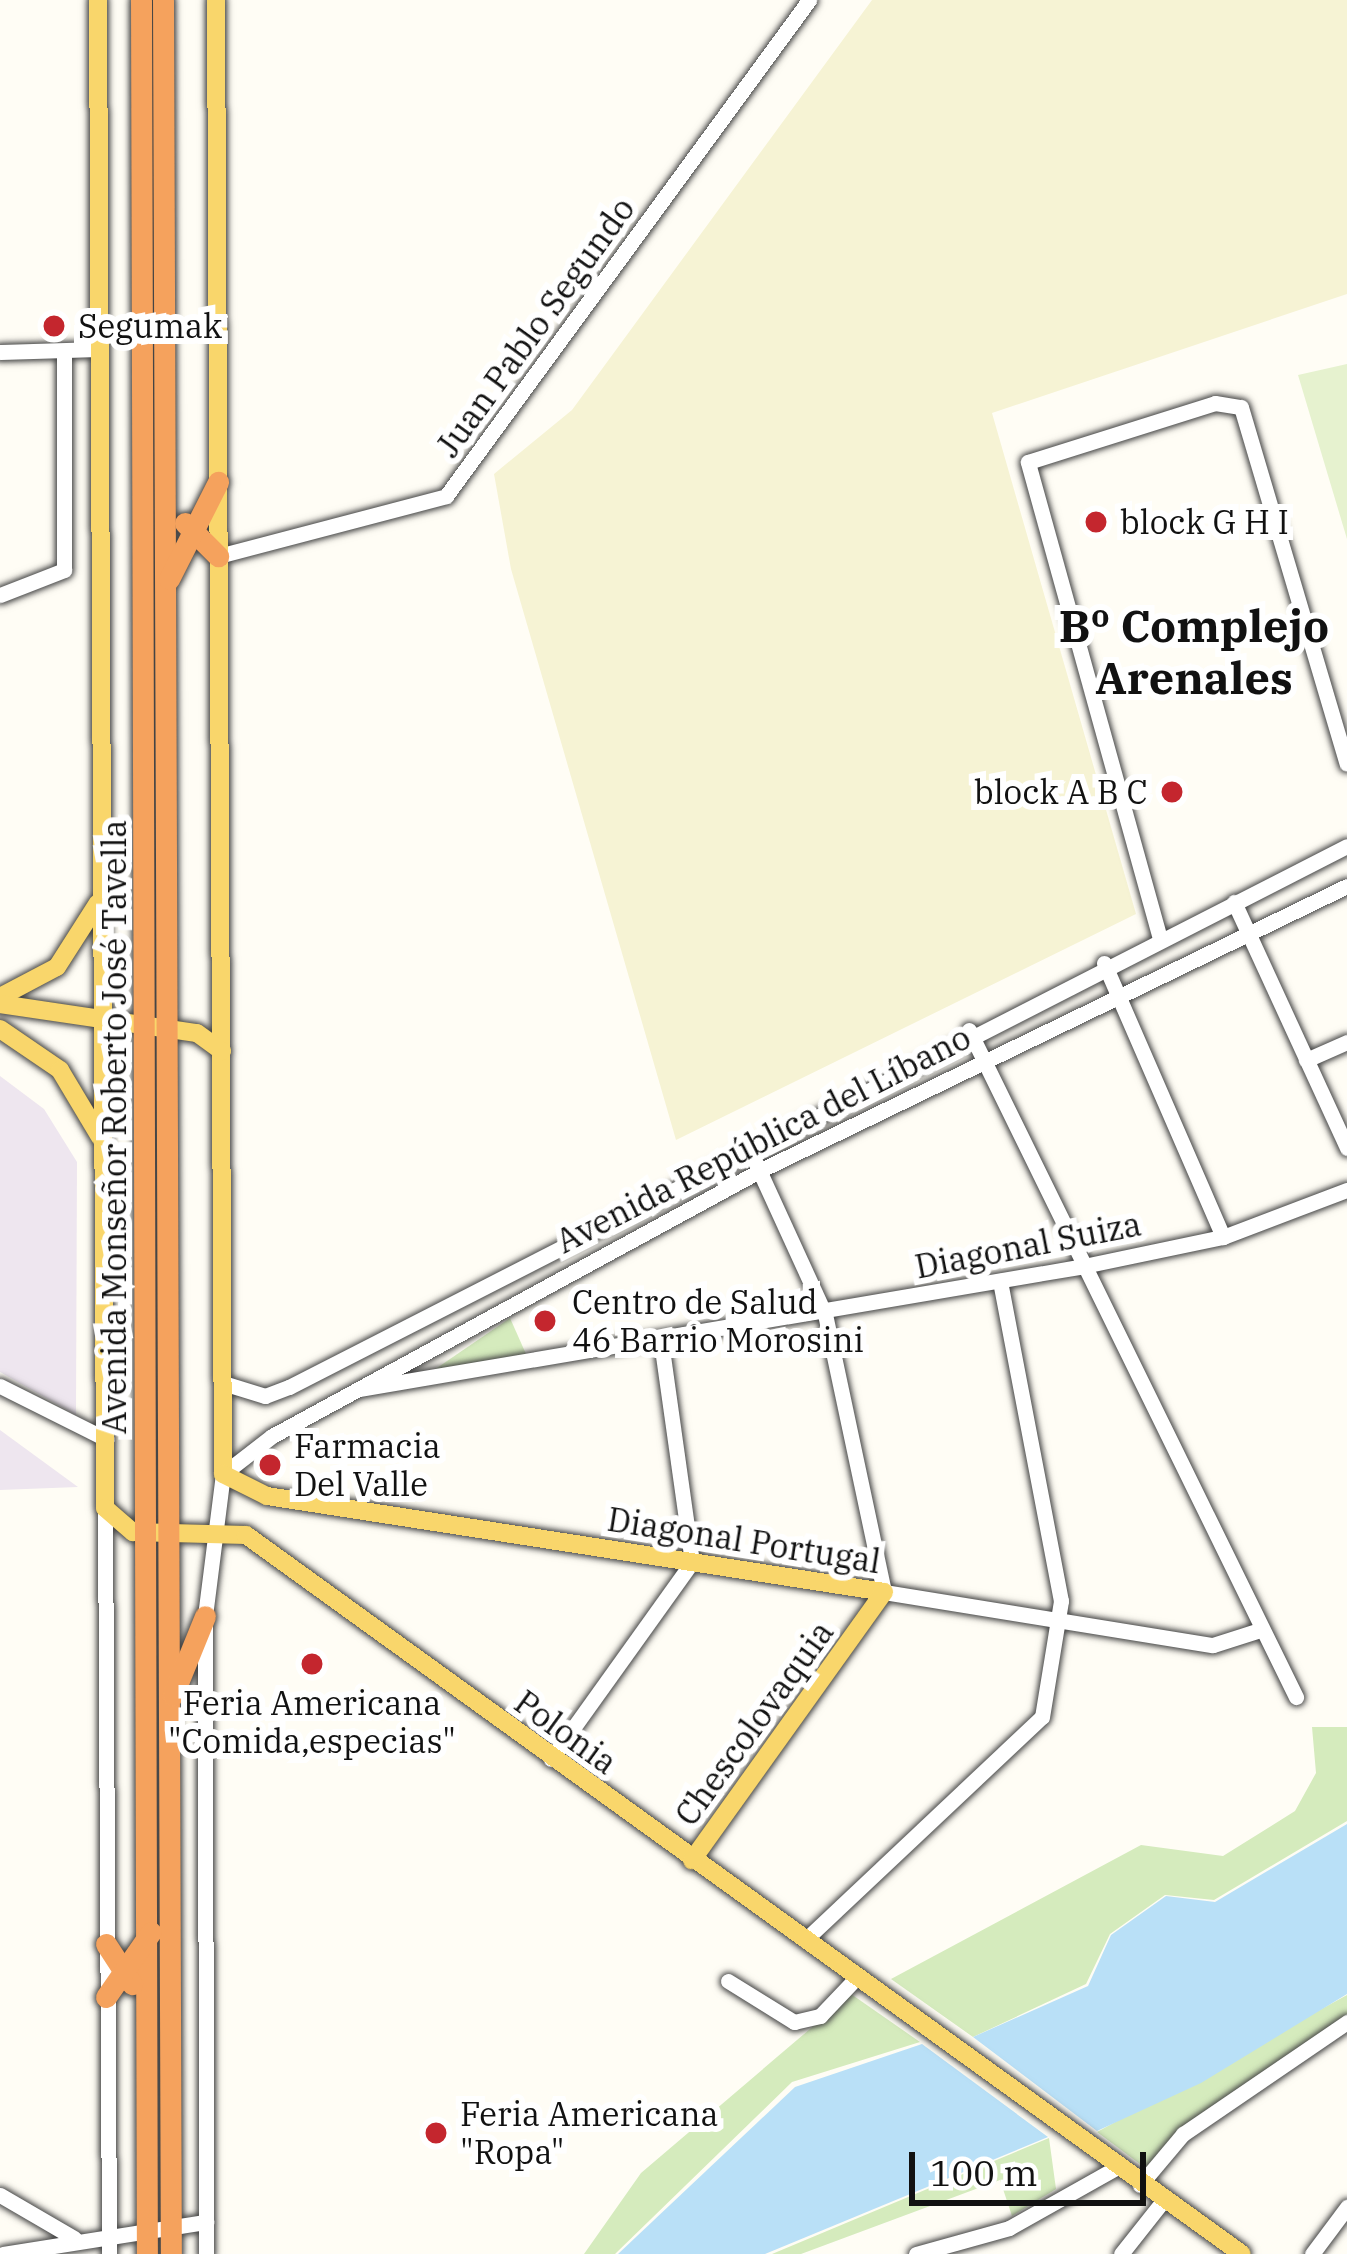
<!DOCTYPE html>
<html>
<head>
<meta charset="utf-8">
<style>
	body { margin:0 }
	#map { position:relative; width:1347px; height:2254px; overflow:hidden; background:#fffdf5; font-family:"IBM Plex Serif",serif }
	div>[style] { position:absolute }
	.industrial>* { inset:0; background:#eee6ef }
	.farmland>* { inset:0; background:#f6f3d4 }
	.green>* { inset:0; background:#d5ebbd }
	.pitch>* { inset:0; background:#e6f2cf }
	.water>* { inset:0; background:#b9e0f7 }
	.roads { filter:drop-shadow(0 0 3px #444) drop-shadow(0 0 3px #444) }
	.minor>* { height:15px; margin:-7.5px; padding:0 7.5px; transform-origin:7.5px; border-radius:7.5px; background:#fff }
	.major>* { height:18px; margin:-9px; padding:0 9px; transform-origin:9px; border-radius:9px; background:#f9d66b }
	.highway>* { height:21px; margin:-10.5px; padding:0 10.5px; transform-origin:10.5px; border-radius:10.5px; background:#f5a25d }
	.dots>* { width:33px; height:33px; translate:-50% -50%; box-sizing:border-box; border:6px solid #fff; border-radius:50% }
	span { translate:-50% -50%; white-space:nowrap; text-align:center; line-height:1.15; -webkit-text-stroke:12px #fff; paint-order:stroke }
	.poi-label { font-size:33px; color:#111 }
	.left { translate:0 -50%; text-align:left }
	.right { translate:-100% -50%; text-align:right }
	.street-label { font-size:33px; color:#111 }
	.district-label { font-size:45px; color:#111; font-weight:700 }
	.scale { position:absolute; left:909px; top:2152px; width:237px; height:54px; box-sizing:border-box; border:6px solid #111; border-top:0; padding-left:15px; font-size:36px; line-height:42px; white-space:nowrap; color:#111; -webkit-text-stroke:9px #fff; paint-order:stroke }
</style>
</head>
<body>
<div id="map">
	<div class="industrial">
		<i style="clip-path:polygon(0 1076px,44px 1109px,77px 1162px,76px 1415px,0 1372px)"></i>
		<i style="clip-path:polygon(0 1430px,78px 1487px,0 1490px)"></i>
	</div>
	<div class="farmland">
		<i style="clip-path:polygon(872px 0,1347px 0,1347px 294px,992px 413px,1136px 914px,676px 1140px,511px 569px,494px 474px,572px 410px)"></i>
	</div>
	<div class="green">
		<i style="clip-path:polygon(510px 1318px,526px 1354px,431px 1372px)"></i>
		<i style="clip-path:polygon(1312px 1727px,1347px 1727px,1347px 1821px,1214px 1900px,1165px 1895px,1110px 1934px,1086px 1984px,973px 2037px,891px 1979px,1141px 1845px,1223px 1856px,1295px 1811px,1316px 1773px)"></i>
		<i style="clip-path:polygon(851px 1994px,920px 2042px,792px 2082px,615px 2254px,584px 2254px,641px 2173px)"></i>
		<i style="clip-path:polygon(1347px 1995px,1347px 2014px,1178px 2133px,1148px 2170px,1097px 2132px)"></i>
		<i style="clip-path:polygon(1049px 2138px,1056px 2189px,1012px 2216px,1000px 2180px,801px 2254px,772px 2254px)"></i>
	</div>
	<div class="pitch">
		<i style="clip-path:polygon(1347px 364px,1347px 539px,1298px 375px)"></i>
	</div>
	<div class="water">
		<i style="clip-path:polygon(1347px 1824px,1347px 1994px,1201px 2083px,1097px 2131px,973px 2037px,1088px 1986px,1111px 1935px,1166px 1896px,1215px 1902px)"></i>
		<i style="clip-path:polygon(922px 2044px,1048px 2137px,765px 2254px,618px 2254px,795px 2087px)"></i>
	</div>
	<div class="roads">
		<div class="minor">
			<i style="left:0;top:352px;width:99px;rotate:-1.7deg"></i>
			<i style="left:218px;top:556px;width:236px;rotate:-14.7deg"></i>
			<i style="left:446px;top:496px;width:615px;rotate:-53.8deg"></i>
			<i style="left:0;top:595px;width:69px;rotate:-21.3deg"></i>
			<i style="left:64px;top:570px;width:219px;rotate:-90deg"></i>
			<i style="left:1234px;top:902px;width:271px;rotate:65.3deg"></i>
			<i style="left:1159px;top:935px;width:491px;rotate:-105.5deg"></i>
			<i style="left:1028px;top:462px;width:196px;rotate:-17.5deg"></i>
			<i style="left:1215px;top:403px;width:26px;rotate:9deg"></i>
			<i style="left:1241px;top:407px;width:372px;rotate:73.5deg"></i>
			<i style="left:1104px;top:963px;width:299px;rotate:66.5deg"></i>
			<i style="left:969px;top:1030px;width:743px;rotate:63.88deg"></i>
			<i style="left:1306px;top:1060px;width:45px;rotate:-23.7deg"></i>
			<i style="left:748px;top:1146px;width:185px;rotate:65.4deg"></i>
			<i style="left:825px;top:1314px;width:284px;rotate:78deg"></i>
			<i style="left:884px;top:1592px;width:333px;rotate:9.2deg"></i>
			<i style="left:1213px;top:1645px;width:46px;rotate:-17.7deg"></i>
			<i style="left:223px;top:1383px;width:44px;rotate:17.2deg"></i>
			<i style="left:265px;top:1396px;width:26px;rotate:-21deg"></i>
			<i style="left:289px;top:1387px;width:1188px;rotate:-27.08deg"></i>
			<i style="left:0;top:1386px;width:119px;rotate:26.6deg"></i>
			<i style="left:359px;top:1389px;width:730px;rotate:-9.62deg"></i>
			<i style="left:1079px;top:1267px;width:147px;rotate:-11.8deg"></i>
			<i style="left:1223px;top:1237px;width:133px;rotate:-20.8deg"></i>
			<i style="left:105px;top:1508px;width:746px;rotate:89.69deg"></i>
			<i style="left:551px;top:1759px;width:242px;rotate:-54.4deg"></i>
			<i style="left:692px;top:1562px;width:222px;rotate:-98deg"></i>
			<i style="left:805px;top:1940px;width:325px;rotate:-43.3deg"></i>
			<i style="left:1042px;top:1717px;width:118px;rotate:-80.7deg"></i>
			<i style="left:1061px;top:1601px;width:326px;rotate:-100.8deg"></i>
			<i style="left:728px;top:1981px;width:78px;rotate:31.8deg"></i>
			<i style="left:794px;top:2022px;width:27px;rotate:-13deg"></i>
			<i style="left:820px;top:2016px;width:54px;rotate:-46.5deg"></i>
			<i style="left:1140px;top:2185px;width:67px;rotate:-49.9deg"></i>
			<i style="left:1183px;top:2134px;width:199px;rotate:-34.3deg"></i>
			<i style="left:0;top:2195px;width:86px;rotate:30.2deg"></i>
			<i style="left:3px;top:2254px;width:206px;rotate:-9deg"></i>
			<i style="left:206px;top:2254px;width:638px;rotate:-90.09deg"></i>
			<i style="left:205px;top:1616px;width:143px;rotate:-82.8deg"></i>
			<i style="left:223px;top:1474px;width:62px;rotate:-37.8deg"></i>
			<i style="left:272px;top:1436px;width:557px;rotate:-28.54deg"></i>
			<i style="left:761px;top:1170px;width:651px;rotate:-25.86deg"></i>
			<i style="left:916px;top:2254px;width:97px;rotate:-15.6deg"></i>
			<i style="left:1009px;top:2228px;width:123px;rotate:-29.3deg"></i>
			<i style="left:1121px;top:2254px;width:68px;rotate:-51.6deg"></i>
			<i style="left:1312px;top:2254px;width:59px;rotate:-53.3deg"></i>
		</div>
		<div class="major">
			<i style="left:98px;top:0;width:1508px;rotate:89.73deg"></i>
			<i style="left:105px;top:1508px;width:37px;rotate:41deg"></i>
			<i style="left:133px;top:1532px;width:113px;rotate:1.5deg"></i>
			<i style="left:246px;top:1535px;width:1228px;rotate:35.83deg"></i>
			<i style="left:216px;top:0;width:1474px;rotate:89.73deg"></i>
			<i style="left:223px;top:1474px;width:49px;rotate:26.6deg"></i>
			<i style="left:267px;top:1496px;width:624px;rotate:8.84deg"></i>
			<i style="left:884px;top:1592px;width:330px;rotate:125.6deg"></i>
			<i style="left:0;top:997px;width:64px;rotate:-27.8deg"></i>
			<i style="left:57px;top:967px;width:76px;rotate:-57.4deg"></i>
			<i style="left:0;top:1004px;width:199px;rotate:8.4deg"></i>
			<i style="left:197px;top:1033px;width:31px;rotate:36deg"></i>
			<i style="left:0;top:1029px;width:73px;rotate:34.3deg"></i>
			<i style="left:60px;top:1070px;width:78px;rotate:59.2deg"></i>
		</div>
		<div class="highway">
			<i style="left:141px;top:0;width:2254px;rotate:89.85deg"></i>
			<i style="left:163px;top:0;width:2254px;rotate:89.8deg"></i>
			<i style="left:185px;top:523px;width:47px;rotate:45deg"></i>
			<i style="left:169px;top:579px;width:109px;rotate:-63.2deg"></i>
			<i style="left:173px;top:1695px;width:85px;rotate:-67.9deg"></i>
			<i style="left:106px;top:1944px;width:48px;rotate:57deg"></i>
			<i style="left:106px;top:1997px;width:79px;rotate:-55.3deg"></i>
		</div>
	</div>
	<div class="dots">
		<i style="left:54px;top:326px;background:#c4262e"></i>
		<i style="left:1096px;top:522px;background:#c4262e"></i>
		<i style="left:1172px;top:792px;background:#c4262e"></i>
		<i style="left:545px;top:1321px;background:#c4262e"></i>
		<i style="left:270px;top:1465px;background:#c4262e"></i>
		<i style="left:312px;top:1664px;background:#c4262e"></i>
		<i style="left:436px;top:2133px;background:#c4262e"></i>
	</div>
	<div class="poi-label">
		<span class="left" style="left:78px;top:326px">Segumak</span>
		<span class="left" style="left:1120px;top:522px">block G H I</span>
		<span class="right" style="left:1148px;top:792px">block A B C</span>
		<span class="left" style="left:572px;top:1321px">Centro de Salud<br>46 Barrio Morosini</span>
		<span class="left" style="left:294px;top:1465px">Farmacia<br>Del Valle</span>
		<span style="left:312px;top:1722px">Feria Americana<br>"Comida,especias"</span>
		<span class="left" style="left:460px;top:2133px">Feria Americana<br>"Ropa"</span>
	</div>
	<div class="street-label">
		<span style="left:535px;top:327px;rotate:-54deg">Juan Pablo Segundo</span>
		<span style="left:114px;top:1127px;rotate:-90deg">Avenida Monseñor Roberto José Tavella</span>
		<span style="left:763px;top:1139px;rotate:-27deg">Avenida República del Líbano</span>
		<span style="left:1028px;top:1245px;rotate:-11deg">Diagonal Suiza</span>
		<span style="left:744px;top:1540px;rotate:9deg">Diagonal Portugal</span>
		<span style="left:754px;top:1723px;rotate:-54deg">Chescolovaquia</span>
		<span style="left:566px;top:1732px;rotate:36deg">Polonia</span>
	</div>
	<div class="district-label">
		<span style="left:1194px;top:652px">Bº Complejo<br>Arenales</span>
	</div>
	<div class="scale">100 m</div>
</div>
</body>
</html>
